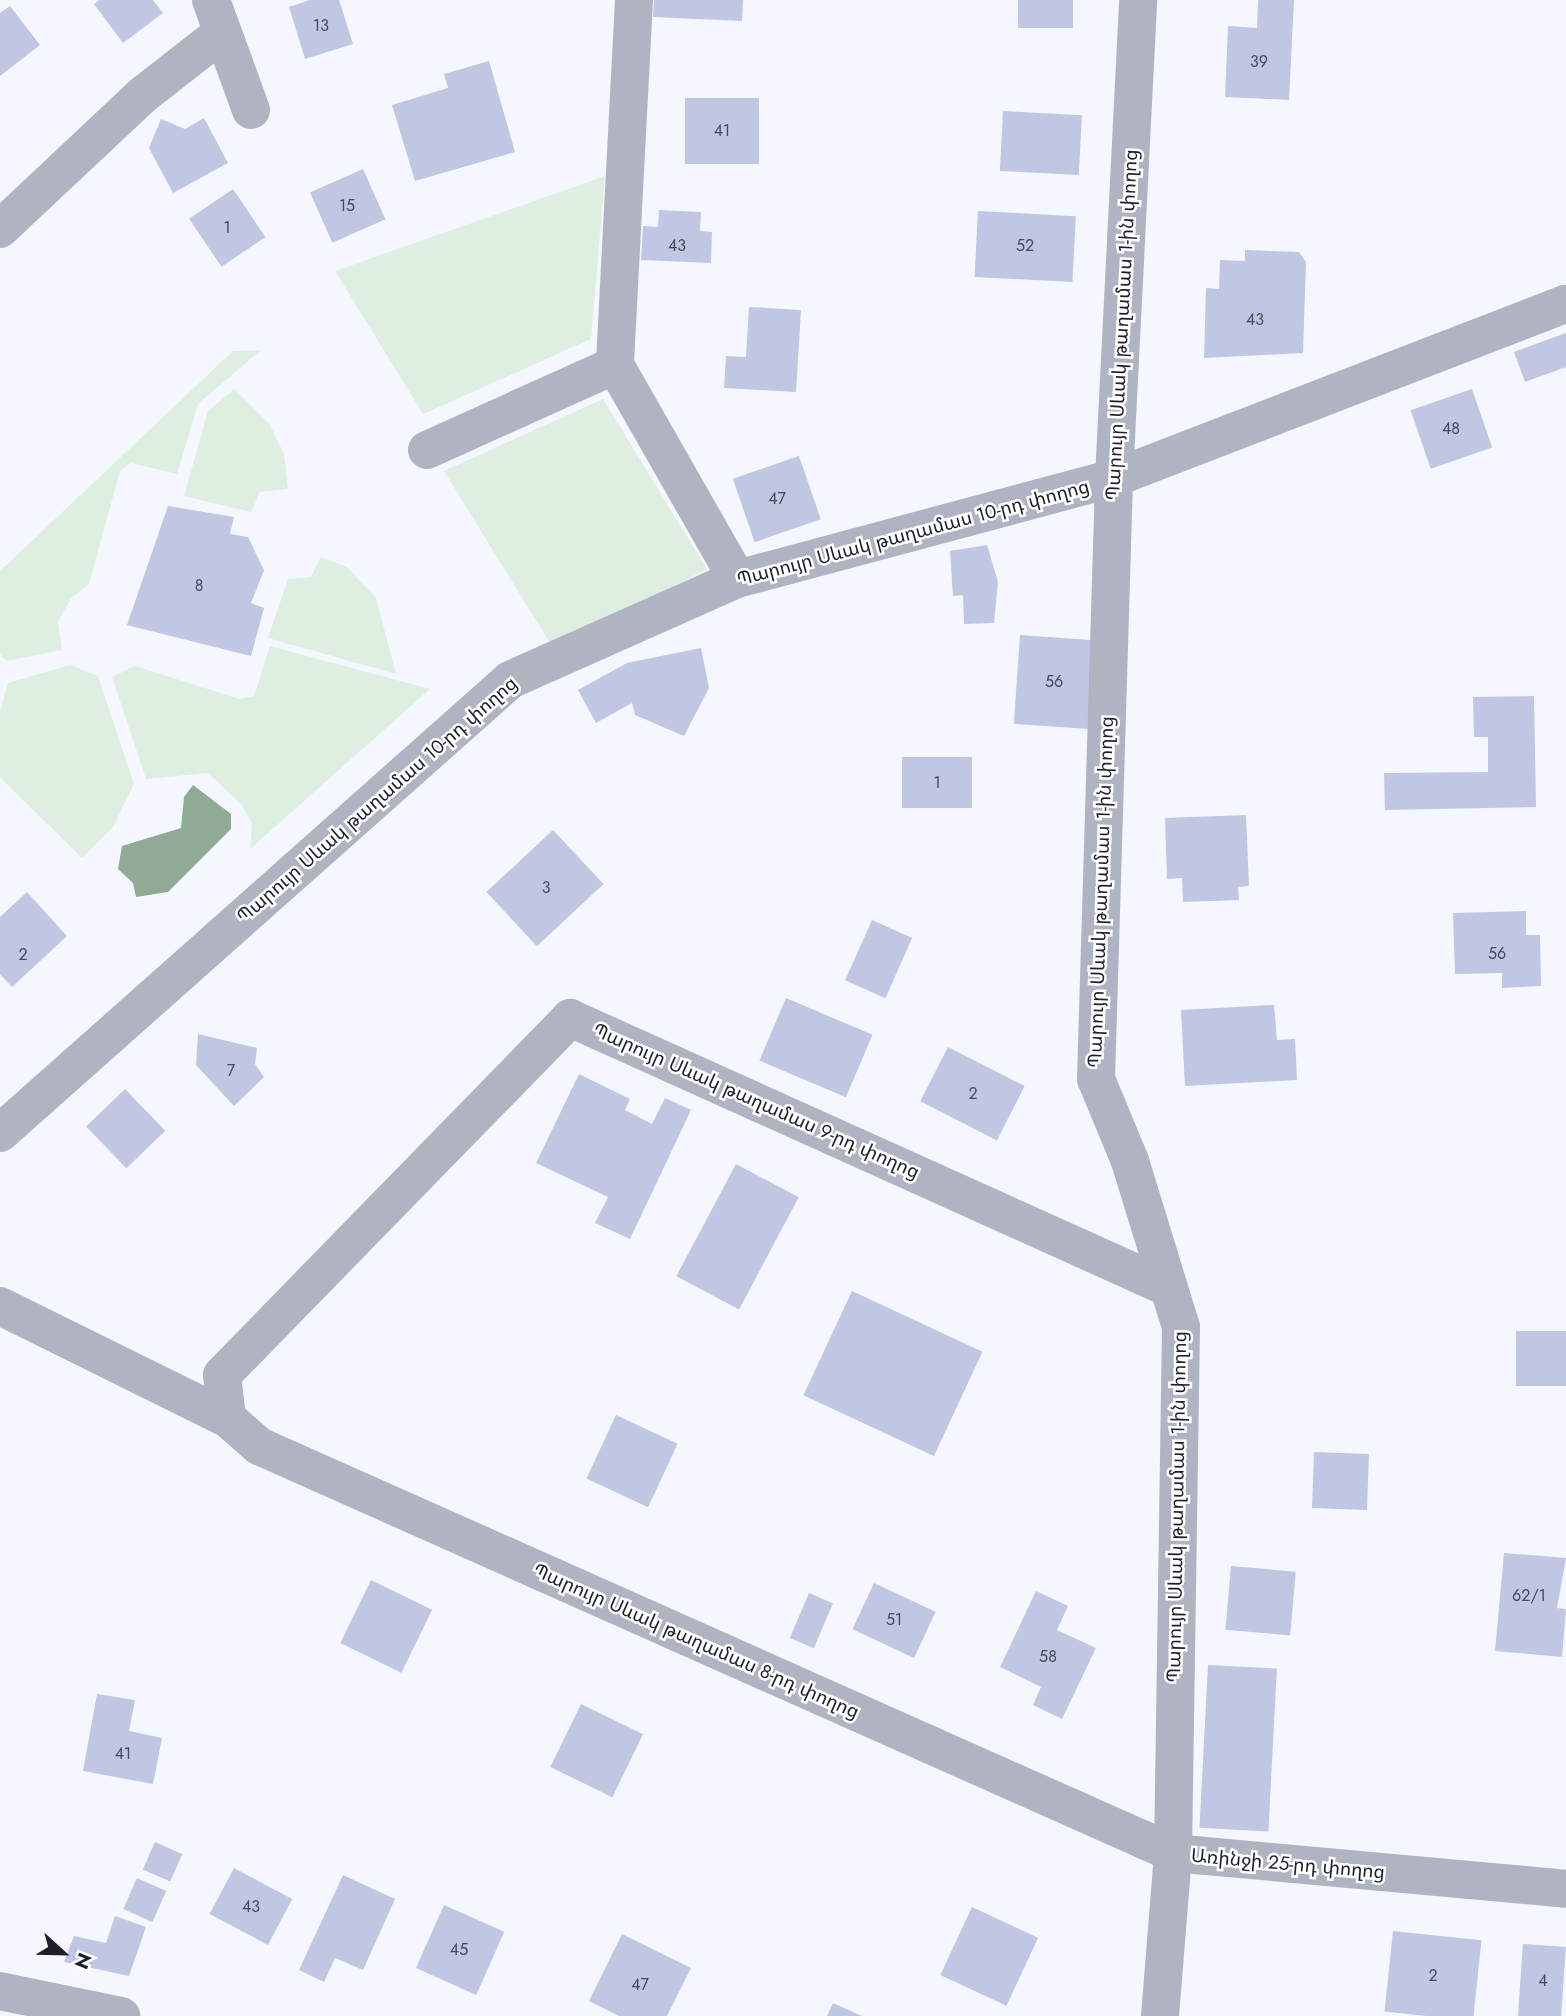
<!DOCTYPE html>
<html>
<head>
<meta charset="utf-8">
<style>
	body { margin:0 }
	#map { position:relative; width:1566px; height:2016px; overflow:hidden; background:#f5f7fe; font-family:Jost,"Noto Sans Armenian",sans-serif }
	div>[style] { position:absolute }
	.green>* { inset:0; background:#deefe1 }
	.water>* { inset:0; background:#91aa95 }
	.building>* { inset:0; background:#c1c6e3; transform-origin:0 0 }
	.minor>* { height:38px; margin:-19px; padding:0 19px; transform-origin:19px; border-radius:19px; background:#b0b3c2 }
	span { translate:-50% -50%; white-space:nowrap; text-align:center; line-height:1.15; -webkit-text-stroke:5px #fff; paint-order:stroke }
	.number-label { font-size:16px; color:#464a5a }
	.number-label span { -webkit-text-stroke-width:0 }
	.street-label { font-size:19px; color:#1d202c }
	.north { position:absolute; left:28px; top:1918px; width:70px; height:70px; -webkit-text-stroke:5px #fff; paint-order:stroke; rotate:112deg; font-size:19px; font-weight:700; line-height:28px; text-align:center; color:#1d202c }
	.north::after { content:''; display:block; margin:auto; width:24px; height:32px; background:#1d202c; clip-path:polygon(50% 0,100% 100%,50% 72%,0 100%) }
</style>
</head>
<body>
<div id="map">
	<div class="green">
		<i style="clip-path:polygon(605px 176px,591px 339px,423px 414px,335px 271px)"></i>
		<i style="clip-path:polygon(261px 350px,198px 404px,177px 474px,131px 463px,120px 471px,89px 584px,71px 598px,58px 622px,62px 650px,7px 661px,0 654px,0 571px,233px 351px)"></i>
		<i style="clip-path:polygon(234px 389px,270px 425px,284px 454px,288px 489px,260px 492px,251px 512px,184px 496px,208px 411px)"></i>
		<i style="clip-path:polygon(603px 399px,707px 569px,553px 648px,444px 471px)"></i>
		<i style="clip-path:polygon(321px 557px,347px 567px,376px 598px,396px 674px,268px 638px,288px 579px,311px 577px)"></i>
		<i style="clip-path:polygon(270px 646px,430px 689px,250px 849px,252px 824px,242px 805px,208px 773px,146px 779px,112px 677px,135px 666px,240px 699px,254px 696px)"></i>
		<i style="clip-path:polygon(70px 665px,98px 676px,134px 784px,113px 827px,82px 858px,0 777px,0 711px,8px 683px)"></i>
	</div>
	<div class="water">
		<i style="clip-path:polygon(193px 785px,231px 814px,231px 829px,168px 892px,136px 897px,133px 883px,118px 869px,122px 846px,181px 828px,184px 797px)"></i>
	</div>
	<div class="building">
		<i style="clip-path:polygon(99px 0,153px 0,163px 13px,123px 43px,94px 4px)"></i>
		<i style="clip-path:polygon(310px 0,339px 0,353px 44px,305px 59px,289px 7px)"></i>
		<i style="clip-path:polygon(654px 0,743px 0,742px 21px,653px 17px)"></i>
		<i style="left:1018px;top:0;width:55px;height:28px"></i>
		<i style="clip-path:polygon(1258px 0,1294px 0,1289px 100px,1225px 97px,1228px 26px,1257px 28px)"></i>
		<i style="clip-path:polygon(10px 6px,40px 45px,0 76px,0 13px)"></i>
		<i style="clip-path:polygon(489px 61px,515px 152px,415px 181px,392px 105px,448px 88px,444px 74px)"></i>
		<i style="left:685px;top:98px;width:74px;height:66px"></i>
		<i style="left:1003px;top:111px;width:79px;height:60px;rotate:3deg"></i>
		<i style="clip-path:polygon(204px 118px,228px 163px,173px 193px,149px 148px,161px 119px,185px 129px)"></i>
		<i style="left:363px;top:169px;width:55px;height:58px;rotate:66deg"></i>
		<i style="left:233px;top:189px;width:58px;height:53px;rotate:56deg"></i>
		<i style="clip-path:polygon(659px 210px,701px 212px,700px 231px,712px 232px,711px 263px,641px 260px,643px 226px,658px 227px)"></i>
		<i style="left:978px;top:211px;width:98px;height:66px;rotate:3deg"></i>
		<i style="clip-path:polygon(1245px 250px,1299px 252px,1306px 262px,1303px 353px,1204px 358px,1206px 288px,1219px 289px,1220px 260px,1245px 261px)"></i>
		<i style="clip-path:polygon(749px 307px,801px 310px,796px 392px,724px 388px,726px 356px,746px 357px)"></i>
		<i style="clip-path:polygon(1566px 333px,1566px 367px,1525px 382px,1514px 352px)"></i>
		<i style="left:1472px;top:389px;width:62px;height:65px;rotate:71deg"></i>
		<i style="left:799px;top:456px;width:67px;height:70px;rotate:71deg"></i>
		<i style="clip-path:polygon(168px 506px,234px 517px,230px 534px,248px 537px,264px 570px,251px 603px,264px 608px,251px 656px,127px 625px)"></i>
		<i style="clip-path:polygon(987px 545px,998px 582px,994px 623px,964px 624px,963px 595px,953px 596px,950px 551px)"></i>
		<i style="left:1020px;top:635px;width:75px;height:89px;rotate:4deg"></i>
		<i style="clip-path:polygon(701px 648px,709px 688px,684px 736px,635px 715px,632px 703px,596px 723px,578px 690px,627px 663px)"></i>
		<i style="clip-path:polygon(1534px 696px,1536px 807px,1385px 810px,1384px 773px,1488px 772px,1488px 737px,1474px 737px,1473px 697px)"></i>
		<i style="left:902px;top:757px;width:70px;height:51px"></i>
		<i style="clip-path:polygon(1246px 815px,1249px 886px,1238px 887px,1239px 900px,1183px 902px,1182px 878px,1167px 879px,1165px 818px)"></i>
		<i style="left:553px;top:830px;width:74px;height:91px;rotate:47deg"></i>
		<i style="clip-path:polygon(27px 892px,67px 936px,12px 987px,0 974px,0 917px)"></i>
		<i style="clip-path:polygon(1526px 911px,1526px 935px,1540px 935px,1541px 986px,1502px 988px,1502px 973px,1455px 974px,1453px 913px)"></i>
		<i style="left:872px;top:920px;width:44px;height:66px;rotate:24deg"></i>
		<i style="left:786px;top:998px;width:94px;height:68px;rotate:23deg"></i>
		<i style="clip-path:polygon(1274px 1005px,1277px 1040px,1295px 1039px,1297px 1080px,1185px 1086px,1181px 1010px)"></i>
		<i style="clip-path:polygon(198px 1034px,257px 1048px,255px 1064px,264px 1077px,234px 1106px,196px 1065px)"></i>
		<i style="left:948px;top:1047px;width:86px;height:61px;rotate:27deg"></i>
		<i style="clip-path:polygon(579px 1074px,630px 1099px,625px 1110px,652px 1124px,665px 1098px,691px 1110px,630px 1239px,595px 1223px,608px 1197px,536px 1163px)"></i>
		<i style="left:125px;top:1089px;width:58px;height:54px;rotate:46deg"></i>
		<i style="left:736px;top:1164px;width:71px;height:127px;rotate:28deg"></i>
		<i style="left:852px;top:1291px;width:144px;height:115px;rotate:25deg"></i>
		<i style="left:1516px;top:1331px;width:50px;height:55px"></i>
		<i style="left:616px;top:1415px;width:68px;height:70px;rotate:25deg"></i>
		<i style="left:1314px;top:1452px;width:55px;height:56px;rotate:2deg"></i>
		<i style="clip-path:polygon(1504px 1553px,1566px 1558px,1557px 1608px,1566px 1609px,1562px 1657px,1495px 1651px)"></i>
		<i style="left:1231px;top:1566px;width:65px;height:64px;rotate:5deg"></i>
		<i style="left:371px;top:1580px;width:68px;height:70px;rotate:26deg"></i>
		<i style="left:874px;top:1583px;width:68px;height:51px;rotate:25deg"></i>
		<i style="clip-path:polygon(1036px 1591px,1068px 1606px,1057px 1630px,1096px 1648px,1062px 1719px,1033px 1705px,1041px 1687px,1000px 1667px)"></i>
		<i style="left:809px;top:1593px;width:26px;height:49px;rotate:23deg"></i>
		<i style="left:1208px;top:1665px;width:69px;height:163px;rotate:3deg"></i>
		<i style="clip-path:polygon(97px 1694px,135px 1700px,129px 1731px,162px 1738px,153px 1784px,83px 1771px)"></i>
		<i style="left:581px;top:1704px;width:69px;height:70px;rotate:26deg"></i>
		<i style="left:155px;top:1842px;width:30px;height:30px;rotate:24deg"></i>
		<i style="left:234px;top:1868px;width:66px;height:52px;rotate:28deg"></i>
		<i style="clip-path:polygon(343px 1875px,395px 1899px,363px 1970px,335px 1958px,324px 1982px,299px 1970px)"></i>
		<i style="left:137px;top:1878px;width:32px;height:34px;rotate:24deg"></i>
		<i style="left:444px;top:1905px;width:66px;height:69px;rotate:24deg"></i>
		<i style="left:972px;top:1907px;width:73px;height:75px;rotate:25deg"></i>
		<i style="clip-path:polygon(115px 1916px,146px 1927px,129px 1976px,64px 1962px,74px 1936px,106px 1943px)"></i>
		<i style="left:1393px;top:1931px;width:89px;height:81px;rotate:6deg"></i>
		<i style="clip-path:polygon(622px 1934px,691px 1968px,667px 2016px,619px 2016px,589px 2001px)"></i>
		<i style="left:1523px;top:1944px;width:43px;height:72px;rotate:4deg"></i>
		<i style="clip-path:polygon(833px 2003px,862px 2016px,827px 2016px)"></i>
	</div>
	<div class="minor">
		<i style="left:211px;top:0;width:117px;rotate:70deg"></i>
		<i style="left:634px;top:0;width:365px;rotate:93deg"></i>
		<i style="left:615px;top:365px;width:246px;rotate:60.3deg"></i>
		<i style="left:0;top:229px;width:197px;rotate:-43.2deg"></i>
		<i style="left:144px;top:94px;width:99px;rotate:-38deg"></i>
		<i style="left:427px;top:450px;width:206px;rotate:-24.3deg"></i>
		<i style="left:0;top:1133px;width:682px;rotate:-41.61deg"></i>
		<i style="left:510px;top:680px;width:248px;rotate:-24deg"></i>
		<i style="left:737px;top:579px;width:390px;rotate:-15deg"></i>
		<i style="left:1114px;top:478px;width:484px;rotate:-21.1deg"></i>
		<i style="left:0;top:1306px;width:253px;rotate:26.3deg"></i>
		<i style="left:227px;top:1418px;width:43px;rotate:41.2deg"></i>
		<i style="left:259px;top:1446px;width:1001px;rotate:24deg"></i>
		<i style="left:1173px;top:1853px;width:526px;rotate:-89.13deg"></i>
		<i style="left:1181px;top:1327px;width:174px;rotate:-107.1deg"></i>
		<i style="left:1130px;top:1161px;width:89px;rotate:-112.5deg"></i>
		<i style="left:1096px;top:1079px;width:601px;rotate:-88.28deg"></i>
		<i style="left:1114px;top:478px;width:479px;rotate:-87.1deg"></i>
		<i style="left:227px;top:1418px;width:43px;rotate:-96.6deg"></i>
		<i style="left:222px;top:1375px;width:499px;rotate:-45.7deg"></i>
		<i style="left:570px;top:1018px;width:655px;rotate:24.26deg"></i>
		<i style="left:0;top:1991px;width:124px;rotate:11.7deg"></i>
		<i style="left:1160px;top:2016px;width:164px;rotate:-85.4deg"></i>
		<i style="left:1173px;top:1853px;width:395px;rotate:5.2deg"></i>
	</div>
	<div class="number-label">
		<span style="left:321px;top:26px">13</span>
		<span style="left:1259px;top:62px">39</span>
		<span style="left:722px;top:131px">41</span>
		<span style="left:347px;top:206px">15</span>
		<span style="left:227px;top:228px">1</span>
		<span style="left:677px;top:246px">43</span>
		<span style="left:1025px;top:246px">52</span>
		<span style="left:1255px;top:320px">43</span>
		<span style="left:1451px;top:429px">48</span>
		<span style="left:777px;top:499px">47</span>
		<span style="left:199px;top:586px">8</span>
		<span style="left:1054px;top:682px">56</span>
		<span style="left:937px;top:783px">1</span>
		<span style="left:546px;top:888px">3</span>
		<span style="left:1497px;top:954px">56</span>
		<span style="left:23px;top:955px">2</span>
		<span style="left:231px;top:1071px">7</span>
		<span style="left:973px;top:1094px">2</span>
		<span style="left:1529px;top:1596px">62/1</span>
		<span style="left:894px;top:1620px">51</span>
		<span style="left:1048px;top:1657px">58</span>
		<span style="left:123px;top:1754px">41</span>
		<span style="left:251px;top:1907px">43</span>
		<span style="left:459px;top:1950px">45</span>
		<span style="left:1433px;top:1976px">2</span>
		<span style="left:1543px;top:1981px">4</span>
		<span style="left:640px;top:1985px">47</span>
	</div>
	<div class="street-label">
		<span style="left:1122px;top:325px;rotate:-87deg">Պարույր Սևակ թաղամաս 1-ին փողոց</span>
		<span style="left:913px;top:533px;rotate:-15deg">Պարույր Սևակ թաղամաս 10-րդ փողոց</span>
		<span style="left:377px;top:800px;rotate:-41deg">Պարույր Սևակ թաղամաս 10-րդ փողոց</span>
		<span style="left:1101px;top:892px;rotate:-88deg">Պարույր Սևակ թաղամաս 1-ին փողոց</span>
		<span style="left:756px;top:1101px;rotate:24deg">Պարույր Սևակ թաղամաս 9-րդ փողոց</span>
		<span style="left:1177px;top:1507px;rotate:-89deg">Պարույր Սևակ թաղամաս 1-ին փողոց</span>
		<span style="left:696px;top:1641px;rotate:24deg">Պարույր Սևակ թաղամաս 8-րդ փողոց</span>
		<span style="left:1288px;top:1864px;rotate:5deg">Առինջի 25-րդ փողոց</span>
	</div>
	<div class="north">N</div>
</div>
</body>
</html>
